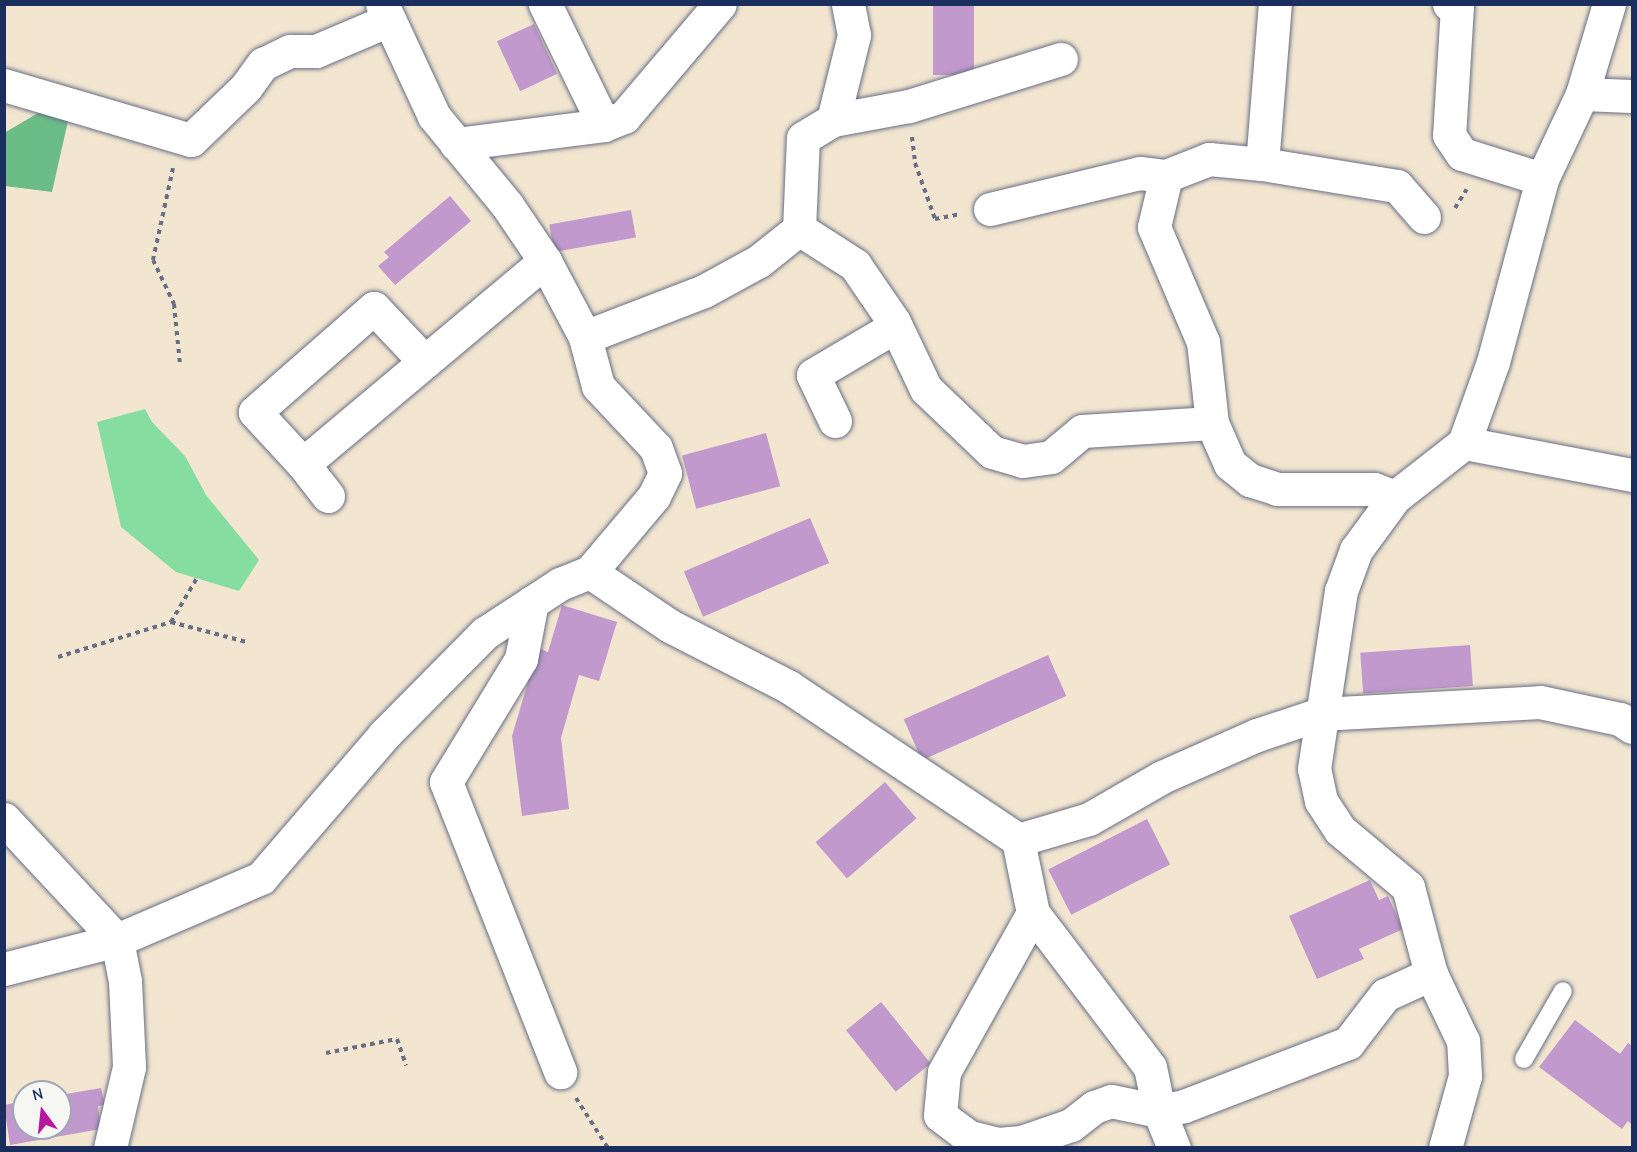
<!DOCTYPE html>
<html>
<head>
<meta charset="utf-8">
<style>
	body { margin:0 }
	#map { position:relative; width:1637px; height:1152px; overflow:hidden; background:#f3e6d0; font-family:"Comic Neue",sans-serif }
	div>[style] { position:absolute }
	.green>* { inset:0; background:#85dda1 }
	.forest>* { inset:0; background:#6cbc87 }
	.building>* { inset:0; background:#c299cd; transform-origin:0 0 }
	.path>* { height:4px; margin-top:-2px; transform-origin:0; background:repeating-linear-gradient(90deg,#676f86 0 4.5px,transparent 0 9px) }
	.roads { filter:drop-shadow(0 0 2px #676f86) drop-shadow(0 0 2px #676f86) }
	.lane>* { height:18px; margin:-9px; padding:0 9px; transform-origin:9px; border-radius:9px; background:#fff }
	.street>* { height:33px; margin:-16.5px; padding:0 16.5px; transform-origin:16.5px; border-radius:16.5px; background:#fff }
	span { translate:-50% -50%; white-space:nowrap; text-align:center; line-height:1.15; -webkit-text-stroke:5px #f6f6f2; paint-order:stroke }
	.frame { position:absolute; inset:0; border:6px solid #1b2f5e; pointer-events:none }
	.north { position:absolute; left:12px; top:1080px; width:60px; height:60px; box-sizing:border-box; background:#f6f6f2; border:2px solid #9ea6b7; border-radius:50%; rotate:345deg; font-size:16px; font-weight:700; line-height:24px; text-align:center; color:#1b2f5e }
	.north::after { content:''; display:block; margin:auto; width:21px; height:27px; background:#b5179e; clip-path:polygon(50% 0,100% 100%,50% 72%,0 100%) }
</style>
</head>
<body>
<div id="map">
	<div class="green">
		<i style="clip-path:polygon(145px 409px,152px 422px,185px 456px,206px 495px,259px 560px,239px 591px,176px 572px,121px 527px,97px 422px)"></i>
	</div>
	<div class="forest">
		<i style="clip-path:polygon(50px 106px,70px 112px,52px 192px,5px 186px,4px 133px)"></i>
	</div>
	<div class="building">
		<i style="left:933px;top:4px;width:41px;height:71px"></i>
		<i style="left:534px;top:24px;width:55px;height:41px;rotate:65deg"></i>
		<i style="clip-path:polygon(450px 196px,471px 221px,395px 285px,378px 266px,389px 257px,384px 252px)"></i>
		<i style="left:631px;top:210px;width:28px;height:83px;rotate:80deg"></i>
		<i style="left:766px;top:433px;width:55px;height:87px;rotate:75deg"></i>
		<i style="left:810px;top:518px;width:49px;height:137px;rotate:67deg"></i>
		<i style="clip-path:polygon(562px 605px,617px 622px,599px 681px,579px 675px,561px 738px,569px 809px,522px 816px,512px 736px,538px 648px,548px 652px)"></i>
		<i style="left:1470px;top:645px;width:41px;height:110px;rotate:86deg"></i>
		<i style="left:1048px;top:655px;width:45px;height:158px;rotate:66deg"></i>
		<i style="left:885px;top:782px;width:48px;height:92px;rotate:49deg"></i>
		<i style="left:1147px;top:819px;width:51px;height:111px;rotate:63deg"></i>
		<i style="clip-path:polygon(1370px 880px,1379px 900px,1388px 896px,1403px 929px,1359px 949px,1364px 959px,1317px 979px,1289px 916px)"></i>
		<i style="left:881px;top:1002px;width:79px;height:45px;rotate:51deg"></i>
		<i style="clip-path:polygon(1575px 1020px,1620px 1054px,1628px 1043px,1632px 1046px,1632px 1125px,1628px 1121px,1622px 1129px,1539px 1067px)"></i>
		<i style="clip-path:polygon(101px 1088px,105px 1105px,98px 1106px,101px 1129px,10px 1145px,4px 1105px,24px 1101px,24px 1128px,60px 1128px,60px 1095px)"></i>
	</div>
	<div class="path">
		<i style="left:912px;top:137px;width:26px;rotate:83deg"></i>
		<i style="left:915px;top:163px;width:59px;rotate:70.3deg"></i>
		<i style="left:935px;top:219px;width:25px;rotate:-11deg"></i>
		<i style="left:173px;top:168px;width:94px;rotate:102.3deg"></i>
		<i style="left:153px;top:260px;width:49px;rotate:64.5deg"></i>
		<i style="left:174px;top:304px;width:60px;rotate:84.3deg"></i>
		<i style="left:1455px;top:208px;width:22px;rotate:-58deg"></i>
		<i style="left:171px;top:622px;width:51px;rotate:-59.4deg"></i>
		<i style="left:58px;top:657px;width:118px;rotate:-17.2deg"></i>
		<i style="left:171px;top:622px;width:78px;rotate:14.9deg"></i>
		<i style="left:326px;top:1053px;width:72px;rotate:-11.2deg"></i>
		<i style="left:397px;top:1039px;width:28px;rotate:71deg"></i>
		<i style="left:576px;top:1098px;width:59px;rotate:57.4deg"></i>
	</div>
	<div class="roads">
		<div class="lane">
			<i style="left:1524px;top:1059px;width:78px;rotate:-60.2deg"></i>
		</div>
		<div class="street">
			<i style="left:1449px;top:4px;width:8px;rotate:14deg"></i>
			<i style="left:1457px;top:6px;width:129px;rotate:93.5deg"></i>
			<i style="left:1449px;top:135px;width:23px;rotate:56deg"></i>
			<i style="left:1462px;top:154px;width:84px;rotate:17.4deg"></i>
			<i style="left:4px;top:85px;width:195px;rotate:16.4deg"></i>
			<i style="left:191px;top:140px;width:76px;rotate:-43.9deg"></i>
			<i style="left:246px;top:87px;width:29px;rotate:-54deg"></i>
			<i style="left:263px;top:64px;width:30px;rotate:-26deg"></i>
			<i style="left:290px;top:51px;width:26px"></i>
			<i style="left:316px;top:51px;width:79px;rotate:-23deg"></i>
			<i style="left:1582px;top:94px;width:94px;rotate:-73.3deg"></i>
			<i style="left:833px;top:120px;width:88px;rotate:-76.1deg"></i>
			<i style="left:854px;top:35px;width:32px;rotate:-101deg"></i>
			<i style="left:604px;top:125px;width:22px;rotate:-22deg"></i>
			<i style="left:624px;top:117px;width:148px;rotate:-49.7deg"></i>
			<i style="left:456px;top:144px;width:149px;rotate:-7.3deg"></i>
			<i style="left:604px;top:125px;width:135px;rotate:-116deg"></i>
			<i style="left:1262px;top:164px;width:137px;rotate:9.3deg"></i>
			<i style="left:1397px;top:186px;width:41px;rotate:48.9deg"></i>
			<i style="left:990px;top:209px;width:154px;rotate:-13.5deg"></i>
			<i style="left:1140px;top:173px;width:26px;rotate:7deg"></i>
			<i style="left:799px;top:229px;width:91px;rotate:-87.5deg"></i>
			<i style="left:803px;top:138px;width:35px;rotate:-31deg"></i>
			<i style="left:833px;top:120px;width:77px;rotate:-10.4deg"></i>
			<i style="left:909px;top:106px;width:159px;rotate:-17.2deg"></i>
			<i style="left:585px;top:337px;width:128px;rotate:-21.1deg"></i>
			<i style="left:704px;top:291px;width:63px;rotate:-28.6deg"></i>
			<i style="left:759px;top:261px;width:51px;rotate:-38.7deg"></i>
			<i style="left:799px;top:229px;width:67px;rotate:32.7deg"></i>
			<i style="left:855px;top:265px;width:69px;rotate:55.6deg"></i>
			<i style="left:894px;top:322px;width:74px;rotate:64.5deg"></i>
			<i style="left:926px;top:389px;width:91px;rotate:43.7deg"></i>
			<i style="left:992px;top:452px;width:32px;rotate:16deg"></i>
			<i style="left:1023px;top:461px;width:28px;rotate:-8deg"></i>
			<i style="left:1051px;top:457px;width:40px;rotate:-40deg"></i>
			<i style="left:1082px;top:431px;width:130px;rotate:-3.5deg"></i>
			<i style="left:1212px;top:423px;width:45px;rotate:66.3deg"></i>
			<i style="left:1230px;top:464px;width:26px;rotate:39deg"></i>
			<i style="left:1250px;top:480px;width:28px;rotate:18deg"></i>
			<i style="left:1277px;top:489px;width:97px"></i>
			<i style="left:1374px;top:489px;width:22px;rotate:21deg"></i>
			<i style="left:835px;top:421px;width:51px;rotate:-115.6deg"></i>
			<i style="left:813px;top:375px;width:96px;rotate:-30.6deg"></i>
			<i style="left:1212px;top:423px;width:81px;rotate:-96.3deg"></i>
			<i style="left:1203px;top:342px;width:125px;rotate:-113.1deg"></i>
			<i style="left:1154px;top:227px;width:52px;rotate:-76.8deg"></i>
			<i style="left:1166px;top:176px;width:46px;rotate:-21.6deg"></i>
			<i style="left:1209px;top:159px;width:53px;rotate:5.4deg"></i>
			<i style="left:1262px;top:164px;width:161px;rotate:-85.4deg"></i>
			<i style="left:1464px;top:443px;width:171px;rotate:10.8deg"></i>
			<i style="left:303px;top:464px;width:71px;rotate:-132.7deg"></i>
			<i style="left:255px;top:412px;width:158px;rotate:-41.2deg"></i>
			<i style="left:374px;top:308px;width:74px;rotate:46.6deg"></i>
			<i style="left:328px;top:496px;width:41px;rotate:-128deg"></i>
			<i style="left:303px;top:464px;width:316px;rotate:-40deg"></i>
			<i style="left:590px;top:572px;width:97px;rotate:34deg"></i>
			<i style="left:670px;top:626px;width:134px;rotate:27.1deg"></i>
			<i style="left:789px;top:687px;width:275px;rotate:33.7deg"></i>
			<i style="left:1018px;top:840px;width:74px;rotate:-16.5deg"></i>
			<i style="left:1089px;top:819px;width:84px;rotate:-29.9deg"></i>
			<i style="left:1162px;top:777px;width:104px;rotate:-23.9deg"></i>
			<i style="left:1257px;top:735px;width:66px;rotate:-18.4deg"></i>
			<i style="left:1320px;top:714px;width:220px;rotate:-3.1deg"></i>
			<i style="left:1540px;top:702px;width:82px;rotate:12deg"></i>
			<i style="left:1620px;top:719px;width:14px;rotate:34deg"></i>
			<i style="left:532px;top:602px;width:58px;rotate:100.9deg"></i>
			<i style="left:521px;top:659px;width:144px;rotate:121.4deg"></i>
			<i style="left:446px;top:782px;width:312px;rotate:68.5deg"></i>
			<i style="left:4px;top:819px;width:166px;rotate:47deg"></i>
			<i style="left:117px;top:940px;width:42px;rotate:79deg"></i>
			<i style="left:125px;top:981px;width:86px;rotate:87.3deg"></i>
			<i style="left:129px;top:1067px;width:83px;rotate:103.2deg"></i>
			<i style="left:1018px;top:840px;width:75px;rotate:78.4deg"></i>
			<i style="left:1033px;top:913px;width:193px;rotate:52.8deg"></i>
			<i style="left:1150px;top:1067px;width:45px;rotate:78.4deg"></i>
			<i style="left:1159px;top:1111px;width:40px;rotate:68deg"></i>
			<i style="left:4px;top:969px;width:117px;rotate:-14.4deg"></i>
			<i style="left:117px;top:940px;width:157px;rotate:-23.3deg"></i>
			<i style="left:261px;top:878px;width:189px;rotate:-49.3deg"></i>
			<i style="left:384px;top:735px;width:144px;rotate:-45.3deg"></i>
			<i style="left:485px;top:633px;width:90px;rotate:-33.2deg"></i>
			<i style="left:560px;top:584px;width:32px;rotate:-22deg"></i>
			<i style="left:590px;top:572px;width:99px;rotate:-49.9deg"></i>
			<i style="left:654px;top:496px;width:25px;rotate:-64deg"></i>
			<i style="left:665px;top:473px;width:27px;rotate:-110deg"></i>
			<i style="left:656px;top:448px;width:85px;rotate:-133.1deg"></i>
			<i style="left:598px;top:386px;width:51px;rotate:-104.9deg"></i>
			<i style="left:585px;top:337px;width:86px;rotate:-117.8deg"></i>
			<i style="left:545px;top:261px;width:68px;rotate:-124.2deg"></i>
			<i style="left:507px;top:205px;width:115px;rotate:-129.4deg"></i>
			<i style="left:434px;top:116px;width:123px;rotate:-114.9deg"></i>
			<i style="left:998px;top:1144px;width:23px;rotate:-5deg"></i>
			<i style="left:1021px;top:1142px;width:53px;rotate:-18.8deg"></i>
			<i style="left:1071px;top:1125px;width:29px;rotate:-38deg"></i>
			<i style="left:1094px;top:1107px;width:18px;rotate:-19deg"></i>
			<i style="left:1111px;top:1101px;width:49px;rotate:11.8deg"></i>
			<i style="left:1159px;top:1111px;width:25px;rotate:-11deg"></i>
			<i style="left:1184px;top:1106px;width:176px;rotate:-21deg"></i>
			<i style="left:1348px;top:1043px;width:61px;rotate:-52.4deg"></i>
			<i style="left:1385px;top:995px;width:51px;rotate:-24.5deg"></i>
			<i style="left:998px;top:1148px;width:4px;rotate:-90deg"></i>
			<i style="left:998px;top:1144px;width:30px;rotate:-166deg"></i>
			<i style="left:969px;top:1137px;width:36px;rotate:-143deg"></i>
			<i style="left:940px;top:1115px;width:43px;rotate:-84.7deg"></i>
			<i style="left:944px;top:1072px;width:182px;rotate:-60.8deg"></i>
			<i style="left:1445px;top:1148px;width:75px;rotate:-74.5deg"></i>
			<i style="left:1465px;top:1076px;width:35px;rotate:-93deg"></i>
			<i style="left:1463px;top:1041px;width:74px;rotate:-115.5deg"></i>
			<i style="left:1431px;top:974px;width:90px;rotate:-104.8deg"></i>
			<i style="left:1408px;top:887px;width:89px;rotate:-140deg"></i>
			<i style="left:1340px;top:830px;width:35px;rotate:-123deg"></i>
			<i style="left:1321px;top:801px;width:33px;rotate:-102deg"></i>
			<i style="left:1314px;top:769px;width:180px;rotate:-81.4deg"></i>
			<i style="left:1341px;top:591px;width:44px;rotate:-69.9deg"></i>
			<i style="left:1356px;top:550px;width:66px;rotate:-53.7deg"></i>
			<i style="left:1395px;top:497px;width:88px;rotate:-38deg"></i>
			<i style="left:1464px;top:443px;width:86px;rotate:-70.3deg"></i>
			<i style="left:1493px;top:362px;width:189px;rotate:-75deg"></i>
			<i style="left:1542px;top:179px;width:94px;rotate:-64.8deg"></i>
			<i style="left:1582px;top:94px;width:50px;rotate:2.3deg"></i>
		</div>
	</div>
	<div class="frame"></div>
	<div class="north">N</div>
</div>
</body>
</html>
